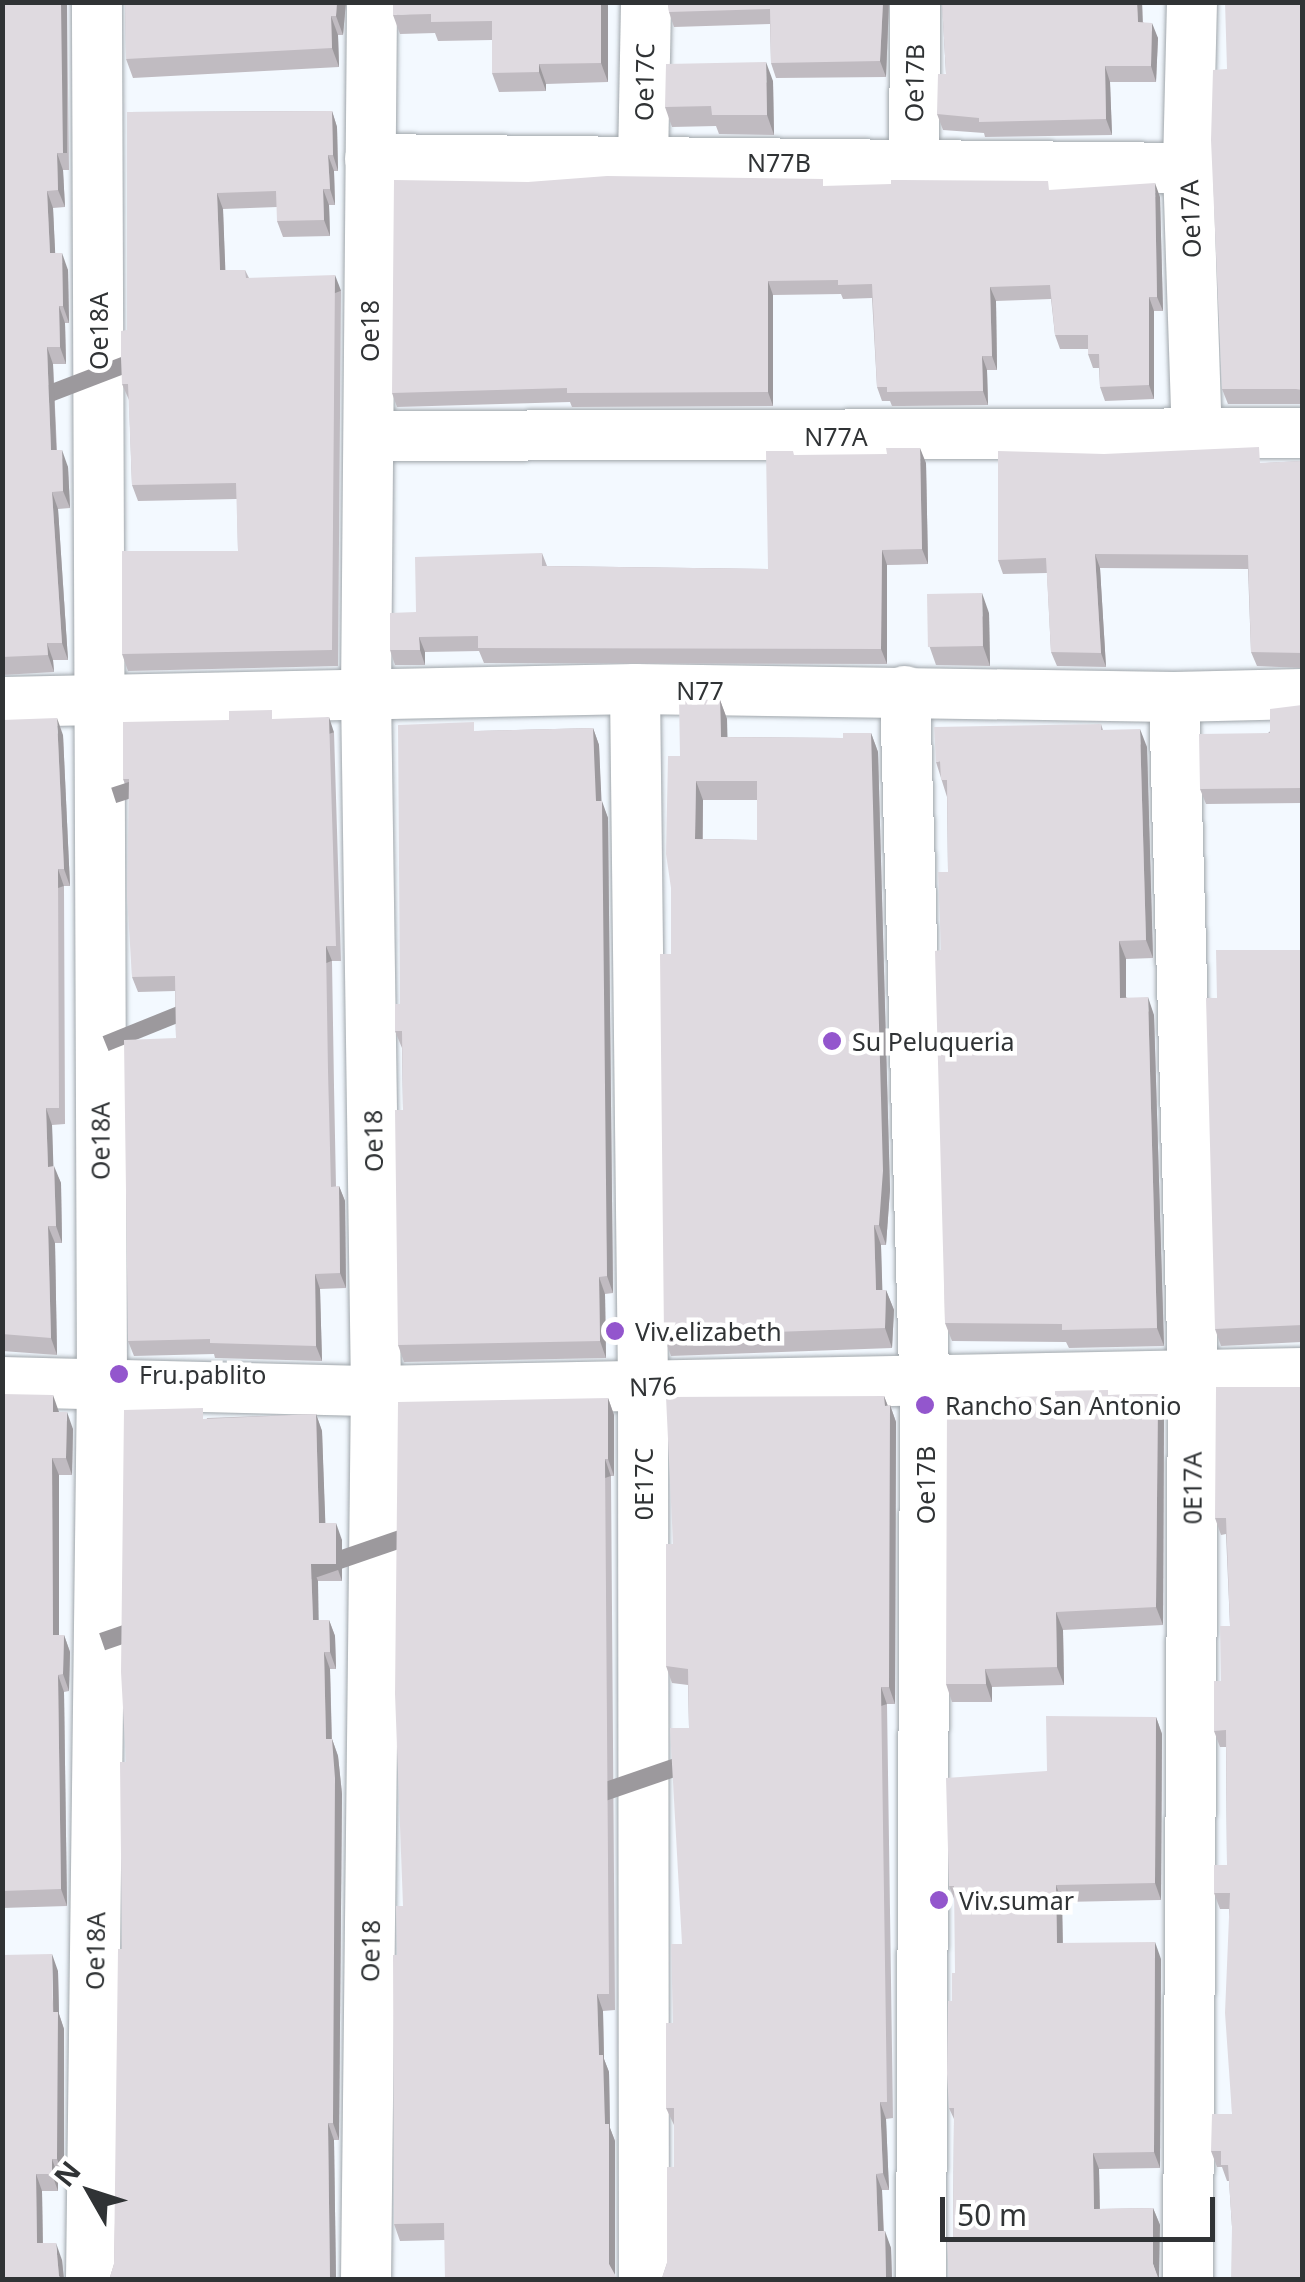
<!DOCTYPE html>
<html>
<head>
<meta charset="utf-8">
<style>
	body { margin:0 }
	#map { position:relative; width:1305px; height:2282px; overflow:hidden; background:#f3f9ff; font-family:"Noto Sans",sans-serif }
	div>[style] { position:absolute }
	.roads { filter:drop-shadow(0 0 2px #a0a6ab) drop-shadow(0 0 2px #a0a6ab) }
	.minor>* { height:50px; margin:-25px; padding:0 25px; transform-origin:25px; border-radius:25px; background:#fff }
	.wall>* { inset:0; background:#c0bbc1 }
	.shaded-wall>* { inset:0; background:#9c999d; transform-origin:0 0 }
	.building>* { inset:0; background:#dfdae0; transform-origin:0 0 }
	.dots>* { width:28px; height:28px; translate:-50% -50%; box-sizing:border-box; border:5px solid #fff; border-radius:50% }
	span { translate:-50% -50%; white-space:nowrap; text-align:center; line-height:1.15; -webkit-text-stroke:9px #fff; paint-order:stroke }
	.street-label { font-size:25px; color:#303335 }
	.poi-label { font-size:25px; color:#303335 }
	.left { translate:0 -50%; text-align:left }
	.frame { position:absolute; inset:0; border:5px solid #303335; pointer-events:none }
	.north { position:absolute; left:40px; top:2142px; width:100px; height:100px; -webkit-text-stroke:8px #fff; paint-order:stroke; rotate:309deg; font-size:28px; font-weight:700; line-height:40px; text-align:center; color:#303335 }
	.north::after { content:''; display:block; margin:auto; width:35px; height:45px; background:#303335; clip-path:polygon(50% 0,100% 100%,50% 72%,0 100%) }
	.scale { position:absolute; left:940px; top:2197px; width:275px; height:45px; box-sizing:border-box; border:5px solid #303335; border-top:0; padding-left:12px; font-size:30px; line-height:35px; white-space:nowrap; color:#303335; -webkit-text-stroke:8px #fff; paint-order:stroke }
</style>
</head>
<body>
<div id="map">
	<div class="roads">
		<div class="minor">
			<i style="left:1192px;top:2px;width:166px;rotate:91.4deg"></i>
			<i style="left:1188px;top:168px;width:267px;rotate:88.1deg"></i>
			<i style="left:370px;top:159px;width:818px;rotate:0.63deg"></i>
			<i style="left:643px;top:161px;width:159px;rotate:-88.9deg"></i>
			<i style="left:914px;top:163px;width:161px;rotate:-89.6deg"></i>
			<i style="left:369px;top:436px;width:933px;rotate:-0.18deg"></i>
			<i style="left:635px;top:689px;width:697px;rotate:89.34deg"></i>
			<i style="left:643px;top:1386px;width:894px;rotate:89.94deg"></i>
			<i style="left:905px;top:691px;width:714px;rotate:88.4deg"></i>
			<i style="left:925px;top:1405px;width:875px;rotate:90.26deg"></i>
			<i style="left:1174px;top:697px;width:675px;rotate:88.39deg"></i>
			<i style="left:1193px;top:1372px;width:908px;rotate:90.32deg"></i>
			<i style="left:2px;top:702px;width:633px;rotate:-1.18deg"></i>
			<i style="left:635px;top:689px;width:539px;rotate:0.85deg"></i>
			<i style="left:1174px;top:697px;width:128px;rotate:-1.3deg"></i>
			<i style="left:2px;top:1382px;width:374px;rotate:1.4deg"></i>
			<i style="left:376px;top:1391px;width:926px;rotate:-1.11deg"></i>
			<i style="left:91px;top:2280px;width:896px;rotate:-89.3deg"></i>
			<i style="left:102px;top:1384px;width:1382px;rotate:-90.21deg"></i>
			<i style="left:366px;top:2280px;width:889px;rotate:-89.36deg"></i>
			<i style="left:376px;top:1391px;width:697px;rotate:-90.82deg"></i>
			<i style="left:366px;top:694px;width:692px;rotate:-89.5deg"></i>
		</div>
	</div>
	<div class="wall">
		<i style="clip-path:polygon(2px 2px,67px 2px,69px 170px,63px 170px,65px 207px,53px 208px,55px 253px,68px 270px,69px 323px,65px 323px,66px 364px,53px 364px,57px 450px,68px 467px,70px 508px,58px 509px,68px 660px,53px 660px,54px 672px,2px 675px)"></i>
		<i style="clip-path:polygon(125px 2px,346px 2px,343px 35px,338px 35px,339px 67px,133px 78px,126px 59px)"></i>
		<i style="clip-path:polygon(608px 2px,608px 82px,546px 84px,546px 91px,499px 92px,492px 73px,492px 40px,438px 41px,435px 33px,400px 34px,393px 15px)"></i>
		<i style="clip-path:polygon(668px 2px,889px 2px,886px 77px,776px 78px,771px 63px,770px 24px,674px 27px,669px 12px)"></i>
		<i style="clip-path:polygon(942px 2px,1142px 2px,1143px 22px,1158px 38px,1156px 82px,1110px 82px,1112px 135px,985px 137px,984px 133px,943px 130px,937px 114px,946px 74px)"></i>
		<i style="clip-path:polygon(1302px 2px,1302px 404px,1228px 404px,1222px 389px,1227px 69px)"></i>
		<i style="clip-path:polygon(773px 81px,774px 135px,719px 134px,716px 126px,672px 127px,665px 107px)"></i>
		<i style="clip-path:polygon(332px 111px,337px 127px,338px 171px,334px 171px,335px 205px,329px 205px,330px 236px,283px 237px,277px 221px,277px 207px,223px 209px,225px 270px,245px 270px,249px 278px,341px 291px,338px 666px,128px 671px,122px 654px,238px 551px,237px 499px,138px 501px,132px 485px,129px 400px,122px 384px,127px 330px,127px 112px)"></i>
		<i style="clip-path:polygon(825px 186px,1052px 190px,1160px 197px,1163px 311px,1154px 311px,1154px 399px,1105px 401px,1100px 387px,1099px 368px,1093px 368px,1088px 354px,1088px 349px,1060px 349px,1055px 335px,1051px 299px,996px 301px,997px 370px,987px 370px,988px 405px,892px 406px,890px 401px,882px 401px,877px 387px,872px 298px,843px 299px,841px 294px,773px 295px,773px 406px,572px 407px,570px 402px,397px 407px,392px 393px)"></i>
		<i style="clip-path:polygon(795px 455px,926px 463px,928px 564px,887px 565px,887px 664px,484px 663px,479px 651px,425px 652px,425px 665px,395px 665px,390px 650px,542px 553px,547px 566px,768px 569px)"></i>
		<i style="clip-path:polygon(1302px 461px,1302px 668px,1257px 666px,1251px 652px,1248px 569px,1100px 568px,1106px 667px,1057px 666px,1051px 652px,1047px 573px,1003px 574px,998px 560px,1265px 463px)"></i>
		<i style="clip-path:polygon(989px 613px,990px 666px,936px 665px,929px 645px)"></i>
		<i style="clip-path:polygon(evenodd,720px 700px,727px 719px,727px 737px,843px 738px,871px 733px,878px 752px,890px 1190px,886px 1245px,881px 1245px,882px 1290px,886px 1290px,894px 1310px,892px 1348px,671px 1356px,664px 1336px,671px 954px,680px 756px,720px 700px,703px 800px,757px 800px,757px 840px,703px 839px,703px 800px)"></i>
		<i style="clip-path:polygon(1302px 705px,1302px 803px,1206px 804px,1200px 789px)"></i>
		<i style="clip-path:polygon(275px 719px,334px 732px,341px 961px,332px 961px,334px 1086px,336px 1187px,339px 1186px,345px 1201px,346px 1288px,320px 1289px,322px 1361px,215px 1358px,214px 1354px,134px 1356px,128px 1341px,176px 1038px,175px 991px,138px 992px,132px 977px,129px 794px,123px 779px)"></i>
		<i style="clip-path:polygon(2px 720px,63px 735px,70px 886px,64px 886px,65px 1124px,52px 1125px,53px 1166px,61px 1183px,62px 1243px,55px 1243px,57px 1355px,2px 1351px)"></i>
		<i style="clip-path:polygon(1101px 724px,1103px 730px,1147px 747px,1153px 958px,1126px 959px,1126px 997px,1154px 1015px,1164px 1346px,1069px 1348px,1066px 1342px,952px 1341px,945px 1323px,941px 950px,948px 872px,947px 797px,936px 762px)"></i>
		<i style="clip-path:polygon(593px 728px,599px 745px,601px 801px,608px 818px,613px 1293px,605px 1294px,606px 1358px,404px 1362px,398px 1345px,403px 1110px,402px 1048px,395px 1031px,400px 1004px,477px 731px)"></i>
		<i style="clip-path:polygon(1302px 950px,1302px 1342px,1221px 1346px,1215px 1329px,1217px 998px)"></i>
		<i style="clip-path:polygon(1302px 1387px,1232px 2227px,1229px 2181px,1227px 2181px,1222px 2167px,1217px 2167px,1211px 2151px,1232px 2114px,1229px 1909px,1220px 1909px,1214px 1893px,1227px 1865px,1226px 1747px,1220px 1747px,1214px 1731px,1230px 1626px,1226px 1534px,1221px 1535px,1215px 1518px)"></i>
		<i style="clip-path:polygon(2px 1394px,59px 1412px,73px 1429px,72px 1475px,59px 1475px,59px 1635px,64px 1635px,70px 1652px,69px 1691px,64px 1692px,67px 1906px,2px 1908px)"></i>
		<i style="clip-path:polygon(1158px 1394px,1164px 1412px,1163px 1625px,1063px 1630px,1064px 1685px,992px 1687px,992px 1702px,952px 1702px,946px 1684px,1014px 1401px,1110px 1395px)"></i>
		<i style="clip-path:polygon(884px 1396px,888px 1406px,890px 1405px,896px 1422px,895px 1704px,887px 1704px,893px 2118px,886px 2119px,889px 2190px,882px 2190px,884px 2231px,891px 2248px,892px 2280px,660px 2280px,662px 2278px,667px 2263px,674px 2167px,674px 2125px,666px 2108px,682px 1944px,689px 1728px,688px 1685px,672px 1683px,666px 1666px,673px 1544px)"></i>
		<i style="clip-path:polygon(608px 1398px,614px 1415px,614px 1476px,611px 1476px,615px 2010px,603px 2011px,604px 2059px,609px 2072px,610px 2128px,615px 2141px,615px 2275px,444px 2240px,400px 2241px,394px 2224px,397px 1955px,403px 1906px)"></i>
		<i style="clip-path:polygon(316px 1414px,322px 1431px,325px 1523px,342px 1540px,342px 1581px,318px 1581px,318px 1620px,329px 1620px,335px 1636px,336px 1669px,330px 1669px,332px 1739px,338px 1756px,342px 1794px,339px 2140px,334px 2140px,336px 2280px,108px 2280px,110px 2277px,114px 2264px,126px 1762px,207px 1418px)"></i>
		<i style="clip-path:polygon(1156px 1717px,1162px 1734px,1161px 1900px,1062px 1902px,1063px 1943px,1161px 1959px,1160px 2168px,1099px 2169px,1100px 2209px,1153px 2208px,1160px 2225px,953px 2240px,954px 2119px,949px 2108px,952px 2001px,955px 1973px,955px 1901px,949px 1886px,1047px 1771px)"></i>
		<i style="clip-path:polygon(58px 1971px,59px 2014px,64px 2029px,64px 2176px,58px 2176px,58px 2191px,42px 2191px,43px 2243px,62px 2260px,64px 2280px,2px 2280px)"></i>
	</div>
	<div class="shaded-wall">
		<i style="left:61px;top:2px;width:6px;height:151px"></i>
		<i style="clip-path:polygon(337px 2px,346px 2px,343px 35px,336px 16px)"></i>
		<i style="clip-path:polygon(601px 2px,608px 2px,608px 82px,601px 63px)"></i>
		<i style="clip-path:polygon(883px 2px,889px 2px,886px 77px,880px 61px)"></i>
		<i style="clip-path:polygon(1137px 2px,1142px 2px,1143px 37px,1138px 22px)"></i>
		<i style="clip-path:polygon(331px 16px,338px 35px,339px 67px,332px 48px)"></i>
		<i style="clip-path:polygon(1152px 23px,1158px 38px,1156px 82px,1151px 66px)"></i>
		<i style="clip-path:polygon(766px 62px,773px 81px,774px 135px,767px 115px)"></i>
		<i style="clip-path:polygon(539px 64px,546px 84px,546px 91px,539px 72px)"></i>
		<i style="clip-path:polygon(1105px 66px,1110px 82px,1112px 135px,1106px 119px)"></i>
		<i style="clip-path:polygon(332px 111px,337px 127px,338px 171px,333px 155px)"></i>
		<i style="clip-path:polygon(57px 153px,63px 170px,65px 207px,58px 190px)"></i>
		<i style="clip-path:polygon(328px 155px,334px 171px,335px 205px,330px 189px)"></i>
		<i style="clip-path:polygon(1155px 183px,1160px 197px,1163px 311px,1157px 297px)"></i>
		<i style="clip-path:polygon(323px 189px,329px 205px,330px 236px,324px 220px)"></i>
		<i style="clip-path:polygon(47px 191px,53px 208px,56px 270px,50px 253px)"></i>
		<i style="clip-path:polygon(217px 193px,223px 209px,226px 286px,220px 270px)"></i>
		<i style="clip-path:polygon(62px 253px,68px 270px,69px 323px,63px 306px)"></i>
		<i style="left:335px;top:275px;width:17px;height:375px;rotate:69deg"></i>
		<i style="clip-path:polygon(768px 281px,773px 295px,773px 406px,768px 392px)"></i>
		<i style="clip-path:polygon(990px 287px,996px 301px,997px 370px,992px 356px)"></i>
		<i style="clip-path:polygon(1149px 297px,1154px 311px,1154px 399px,1149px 385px)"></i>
		<i style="clip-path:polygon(59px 306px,65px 323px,66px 364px,60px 347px)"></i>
		<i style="clip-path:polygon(47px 347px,53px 364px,57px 467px,51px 450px)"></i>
		<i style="clip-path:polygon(982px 356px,987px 370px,988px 405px,983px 391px)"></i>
		<i style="clip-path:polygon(920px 448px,926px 463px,928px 564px,922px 549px)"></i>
		<i style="clip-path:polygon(62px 450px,68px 467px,70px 508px,63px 491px)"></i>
		<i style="clip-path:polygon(52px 492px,58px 509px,68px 660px,62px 643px)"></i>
		<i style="clip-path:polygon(882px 550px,887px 565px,887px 664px,881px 649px)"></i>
		<i style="clip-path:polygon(1095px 554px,1100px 568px,1106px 667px,1101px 653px)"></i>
		<i style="clip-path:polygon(982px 593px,989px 613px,990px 666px,983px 646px)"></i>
		<i style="clip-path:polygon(419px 637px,425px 652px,425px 665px,420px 650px)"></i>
		<i style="clip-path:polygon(47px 643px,53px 660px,54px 672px,48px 655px)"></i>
		<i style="clip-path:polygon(720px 700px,727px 719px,728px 757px,721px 737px)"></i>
		<i style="left:329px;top:717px;width:16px;height:229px;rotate:72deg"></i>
		<i style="clip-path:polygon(57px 718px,63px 735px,70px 886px,64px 869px)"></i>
		<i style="clip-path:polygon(593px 728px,599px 745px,602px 811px,602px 801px,608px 818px,613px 1293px,607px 1276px)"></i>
		<i style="clip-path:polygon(1140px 729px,1147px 747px,1153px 958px,1146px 940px)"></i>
		<i style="clip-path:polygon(871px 733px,878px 752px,890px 1190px,886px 1245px,879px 1225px)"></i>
		<i style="clip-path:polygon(696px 781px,703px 800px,702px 858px,695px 839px)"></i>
		<i style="left:58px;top:869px;width:18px;height:239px;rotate:71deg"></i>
		<i style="clip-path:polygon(1119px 941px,1126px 959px,1126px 1016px,1120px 998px)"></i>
		<i style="left:326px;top:946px;width:16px;height:241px;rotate:68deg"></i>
		<i style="clip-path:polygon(1148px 997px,1154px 1015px,1164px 1346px,1157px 1328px)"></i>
		<i style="clip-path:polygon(46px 1108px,52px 1125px,54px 1183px,48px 1167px)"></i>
		<i style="clip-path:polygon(54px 1166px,61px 1183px,62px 1243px,56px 1226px)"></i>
		<i style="clip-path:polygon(339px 1186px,345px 1201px,346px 1288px,340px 1273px)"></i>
		<i style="clip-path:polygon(874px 1225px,881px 1245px,883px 1310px,876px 1290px)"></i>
		<i style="clip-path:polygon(48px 1226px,55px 1243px,57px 1355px,51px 1338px)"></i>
		<i style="clip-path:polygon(315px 1274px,320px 1289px,322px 1361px,316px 1346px)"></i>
		<i style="clip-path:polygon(599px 1277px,605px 1294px,606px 1358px,600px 1341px)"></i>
		<i style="clip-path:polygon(886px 1290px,894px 1310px,892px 1348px,885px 1328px)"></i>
		<i style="clip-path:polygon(1158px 1394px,1164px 1412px,1163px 1625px,1156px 1607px)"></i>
		<i style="clip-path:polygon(53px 1395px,59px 1412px,53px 1412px)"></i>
		<i style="clip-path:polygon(884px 1396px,890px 1412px,890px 1405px,896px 1422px,895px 1704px,889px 1687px)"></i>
		<i style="clip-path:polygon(608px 1398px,614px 1415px,614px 1476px,608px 1459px)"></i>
		<i style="clip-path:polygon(67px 1412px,73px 1429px,72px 1475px,66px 1458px)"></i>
		<i style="clip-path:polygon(316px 1414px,322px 1431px,326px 1540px,319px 1523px)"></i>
		<i style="clip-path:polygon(52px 1458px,59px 1475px,59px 1652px,53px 1635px)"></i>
		<i style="left:605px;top:1459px;width:18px;height:535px;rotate:71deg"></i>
		<i style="clip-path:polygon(336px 1523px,342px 1540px,342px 1581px,336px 1564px)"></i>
		<i style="clip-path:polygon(311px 1564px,318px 1581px,319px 1637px,313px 1620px)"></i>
		<i style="clip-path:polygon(1056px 1612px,1063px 1630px,1064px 1685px,1057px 1667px)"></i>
		<i style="clip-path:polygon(329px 1620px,335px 1636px,336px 1669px,330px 1652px)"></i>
		<i style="clip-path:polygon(64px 1635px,70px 1652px,69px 1691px,63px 1674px)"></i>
		<i style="clip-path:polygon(324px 1652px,330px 1669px,332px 1756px,326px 1739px)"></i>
		<i style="clip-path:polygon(985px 1669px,992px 1687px,992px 1702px,986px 1684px)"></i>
		<i style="clip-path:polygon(58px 1675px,64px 1692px,67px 1906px,61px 1889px)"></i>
		<i style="left:881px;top:1687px;width:18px;height:415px;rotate:71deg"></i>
		<i style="clip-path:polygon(1156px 1717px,1162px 1734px,1161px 1900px,1155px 1883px)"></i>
		<i style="clip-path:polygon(332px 1739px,338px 1756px,342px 1794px,339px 2140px,333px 2123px)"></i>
		<i style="clip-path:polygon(1056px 1885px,1062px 1902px,1063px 1960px,1057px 1943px)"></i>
		<i style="clip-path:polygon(1155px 1942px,1161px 1959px,1160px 2168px,1154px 2152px)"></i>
		<i style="clip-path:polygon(52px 1954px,58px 1971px,59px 2014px,64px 2029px,64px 2176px,57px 2159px)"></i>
		<i style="clip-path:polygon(597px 1994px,603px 2011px,604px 2059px,609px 2072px,610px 2128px,615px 2141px,615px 2280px,609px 2264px,605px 2124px,599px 2055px)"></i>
		<i style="clip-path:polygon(880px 2102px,886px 2119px,889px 2190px,883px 2173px)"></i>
		<i style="clip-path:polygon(328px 2123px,334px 2140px,336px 2280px,330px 2280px)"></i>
		<i style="clip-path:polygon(1093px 2153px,1099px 2169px,1100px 2226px,1094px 2209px)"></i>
		<i style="clip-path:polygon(52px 2159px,58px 2176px,58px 2191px,52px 2174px)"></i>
		<i style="clip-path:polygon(36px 2174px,42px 2191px,43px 2260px,37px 2243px)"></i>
		<i style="clip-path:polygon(876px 2174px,882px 2190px,884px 2248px,878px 2231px)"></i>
		<i style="clip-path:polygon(1153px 2208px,1160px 2225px,1159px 2280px,1158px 2280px,1153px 2264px)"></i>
		<i style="clip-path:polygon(885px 2231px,891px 2248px,892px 2280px,887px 2280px,886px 2277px)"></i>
		<i style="clip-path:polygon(56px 2243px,62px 2260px,64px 2280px,61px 2280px,59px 2276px)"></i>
	</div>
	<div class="building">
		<i style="clip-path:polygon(2px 2px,61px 2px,63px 153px,57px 153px,58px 190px,47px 191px,50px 253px,62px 253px,63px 306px,59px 306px,60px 347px,47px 347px,51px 450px,62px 450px,63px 491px,52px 492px,62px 643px,47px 643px,48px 655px,2px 657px)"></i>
		<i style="clip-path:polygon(125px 2px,337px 2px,336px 16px,331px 16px,332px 48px,126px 59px)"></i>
		<i style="clip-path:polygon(393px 2px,601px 2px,601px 63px,539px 64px,539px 72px,492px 73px,492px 21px,431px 22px,431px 14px,393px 15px)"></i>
		<i style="clip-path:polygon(668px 2px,883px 2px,880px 61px,771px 63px,770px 9px,669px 12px)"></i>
		<i style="clip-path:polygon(942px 2px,1137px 2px,1138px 22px,1152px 23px,1151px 66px,1105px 66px,1106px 119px,979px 122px,979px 118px,937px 114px,938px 74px,946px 74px)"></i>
		<i style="clip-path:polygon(1225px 2px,1302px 2px,1302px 390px,1296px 389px,1222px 389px,1211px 140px,1213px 70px,1227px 69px)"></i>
		<i style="clip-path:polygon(766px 62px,767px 115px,712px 115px,711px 106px,665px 107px,666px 64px)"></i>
		<i style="clip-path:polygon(332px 111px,333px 155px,328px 155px,330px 189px,323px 189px,324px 220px,277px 221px,276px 191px,217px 193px,220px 270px,245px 270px,246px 278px,335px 275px,332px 650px,122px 654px,122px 551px,238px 551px,236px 483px,132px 485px,128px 384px,122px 384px,121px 358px,121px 331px,127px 330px,127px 112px)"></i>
		<i style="clip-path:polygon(607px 176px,823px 179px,823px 186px,891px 184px,891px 180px,1048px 181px,1049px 190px,1155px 183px,1157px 297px,1149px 297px,1149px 385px,1100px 387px,1099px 354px,1088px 354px,1088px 335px,1055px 335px,1050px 285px,990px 287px,992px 356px,982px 356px,983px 391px,887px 392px,887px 387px,877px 387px,872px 284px,838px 285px,838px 280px,768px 281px,768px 392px,567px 393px,567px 388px,392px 393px,394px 180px,528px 182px)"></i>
		<i style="clip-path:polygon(1259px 447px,1260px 463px,1302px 461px,1302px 653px,1251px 652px,1248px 555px,1095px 554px,1101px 653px,1051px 652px,1046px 558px,998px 560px,998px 451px,1104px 454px)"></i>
		<i style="clip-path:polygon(886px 448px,920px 448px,922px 549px,882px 550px,881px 649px,478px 648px,478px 636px,419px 637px,420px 650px,390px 650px,390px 613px,416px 612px,415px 557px,542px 553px,542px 566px,768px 569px,766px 451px,793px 451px,794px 455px,887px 454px)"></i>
		<i style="left:982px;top:593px;width:53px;height:55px;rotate:89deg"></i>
		<i style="clip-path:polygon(evenodd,679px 699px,720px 700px,721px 737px,843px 738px,843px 733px,871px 733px,883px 1171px,879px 1225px,874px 1225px,876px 1290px,886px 1290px,885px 1328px,664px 1336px,660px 954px,671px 954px,671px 888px,666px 854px,668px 756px,680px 756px,679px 699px,696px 781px,757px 781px,757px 840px,695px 839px,696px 781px)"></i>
		<i style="clip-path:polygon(1302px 705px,1302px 788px,1200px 789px,1199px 734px,1270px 733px,1270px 709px)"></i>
		<i style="clip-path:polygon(272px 710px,272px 719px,329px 717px,336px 946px,326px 946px,328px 1071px,331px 1187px,339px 1186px,340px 1273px,315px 1274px,316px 1346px,210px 1343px,210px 1339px,128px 1341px,124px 1040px,176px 1038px,175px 976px,132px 977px,127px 896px,129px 779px,123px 779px,123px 722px,229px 720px,229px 711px)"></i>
		<i style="clip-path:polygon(57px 718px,64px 869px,58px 869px,59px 1108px,46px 1108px,48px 1167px,54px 1166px,56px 1226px,48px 1226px,51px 1338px,2px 1334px,2px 720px)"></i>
		<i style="clip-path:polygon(474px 722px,474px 731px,593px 728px,596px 801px,602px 801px,607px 1276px,599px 1277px,600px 1341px,398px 1345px,395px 1110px,403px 1110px,402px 1031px,395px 1031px,395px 1004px,400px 1004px,398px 725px)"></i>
		<i style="clip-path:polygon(1101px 724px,1101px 730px,1140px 729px,1146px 940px,1119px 941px,1120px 998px,1148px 997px,1157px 1328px,1062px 1330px,1062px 1324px,945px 1323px,935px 951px,941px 950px,938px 872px,948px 872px,947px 780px,941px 780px,940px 761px,936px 762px,934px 727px)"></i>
		<i style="clip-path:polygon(1216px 950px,1302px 950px,1302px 1325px,1215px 1329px,1206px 998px,1217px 998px)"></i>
		<i style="clip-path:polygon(1216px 1387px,1302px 1387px,1302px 2280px,1231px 2280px,1232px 2227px,1228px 2165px,1221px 2165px,1221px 2151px,1211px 2151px,1212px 2114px,1232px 2114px,1225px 2013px,1230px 1893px,1214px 1893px,1214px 1865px,1227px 1865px,1226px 1730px,1214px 1731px,1214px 1681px,1221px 1681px,1220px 1626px,1230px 1626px,1226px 1518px,1215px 1518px)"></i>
		<i style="clip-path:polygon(1108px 1390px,1108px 1395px,1158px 1394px,1156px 1607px,1056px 1612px,1057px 1667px,985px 1669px,986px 1684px,946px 1684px,947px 1403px,1014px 1401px,1014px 1397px,1055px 1396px,1055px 1391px)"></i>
		<i style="clip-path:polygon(2px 1394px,53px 1395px,53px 1412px,67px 1412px,66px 1458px,52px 1458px,53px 1635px,64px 1635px,63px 1674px,58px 1675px,61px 1889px,2px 1891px)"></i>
		<i style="clip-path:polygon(884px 1396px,885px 1406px,890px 1405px,889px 1687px,881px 1687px,887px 2102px,880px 2102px,883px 2173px,876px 2174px,878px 2231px,885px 2231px,886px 2277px,880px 2277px,880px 2280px,660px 2280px,662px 2278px,667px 2263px,667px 2167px,674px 2167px,674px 2108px,666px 2108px,666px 2023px,673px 2023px,671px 1944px,682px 1944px,670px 1728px,689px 1728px,688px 1669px,666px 1666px,666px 1544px,673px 1544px,666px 1397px)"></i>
		<i style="clip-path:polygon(608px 1398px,608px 1459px,605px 1459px,609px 1994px,597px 1994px,599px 2055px,603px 2055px,605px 2124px,609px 2124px,609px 2264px,618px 2280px,445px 2280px,444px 2223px,394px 2224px,393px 1955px,397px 1955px,396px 1906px,403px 1906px,395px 1694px,398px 1402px)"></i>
		<i style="clip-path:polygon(203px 1408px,203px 1419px,316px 1414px,319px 1523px,336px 1523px,336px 1564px,311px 1564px,313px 1620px,329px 1620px,330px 1652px,324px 1652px,326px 1739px,332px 1739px,335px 1778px,333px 2123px,328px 2123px,330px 2280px,108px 2280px,110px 2277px,114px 2264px,118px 1949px,122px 1949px,120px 1762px,126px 1762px,121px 1672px,124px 1410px)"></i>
		<i style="clip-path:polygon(1046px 1716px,1156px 1717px,1155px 1883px,1056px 1885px,1057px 1943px,1155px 1942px,1154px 2152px,1093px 2153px,1094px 2209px,1153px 2208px,1153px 2264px,1159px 2280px,949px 2280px,947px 2240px,953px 2240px,954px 2108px,949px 2108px,947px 2074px,948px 2001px,952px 2001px,952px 1973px,955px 1973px,954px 1886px,949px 1886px,946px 1778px,1047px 1771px)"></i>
		<i style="clip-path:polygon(52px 1954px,53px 2012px,58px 2012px,57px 2159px,52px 2159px,52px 2174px,36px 2174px,37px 2243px,56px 2243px,59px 2276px,62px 2280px,2px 2280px,2px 1955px)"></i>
	</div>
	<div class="dots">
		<i style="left:832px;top:1041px;background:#9356cd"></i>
		<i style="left:615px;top:1331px;background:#9356cd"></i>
		<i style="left:119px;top:1374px;background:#9356cd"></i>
		<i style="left:925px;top:1405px;background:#9356cd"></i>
		<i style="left:939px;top:1900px;background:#9356cd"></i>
	</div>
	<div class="street-label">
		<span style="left:644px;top:82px;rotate:-89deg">Oe17C</span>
		<span style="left:914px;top:83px;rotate:-89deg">Oe17B</span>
		<span style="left:779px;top:162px">N77B</span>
		<span style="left:1190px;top:219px;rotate:-92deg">Oe17A</span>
		<span style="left:98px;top:331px;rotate:-90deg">Oe18A</span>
		<span style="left:369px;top:331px;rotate:-90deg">Oe18</span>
		<span style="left:836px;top:436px">N77A</span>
		<span style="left:700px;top:690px">N77</span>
		<span style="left:100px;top:1141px;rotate:-90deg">Oe18A</span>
		<span style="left:373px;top:1141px;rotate:-91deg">Oe18</span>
		<span style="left:653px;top:1386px;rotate:-2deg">N76</span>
		<span style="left:643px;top:1484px;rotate:-90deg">0E17C</span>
		<span style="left:925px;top:1485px;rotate:-90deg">Oe17B</span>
		<span style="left:1192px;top:1488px;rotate:-90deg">0E17A</span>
		<span style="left:95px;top:1951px;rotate:-89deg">Oe18A</span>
		<span style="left:370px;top:1951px;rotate:-89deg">Oe18</span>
	</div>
	<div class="poi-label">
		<span class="left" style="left:852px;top:1041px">Su Peluqueria</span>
		<span class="left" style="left:635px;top:1331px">Viv.elizabeth</span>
		<span class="left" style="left:139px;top:1374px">Fru.pablito</span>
		<span class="left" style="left:945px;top:1405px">Rancho San Antonio</span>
		<span class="left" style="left:959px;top:1900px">Viv.sumar</span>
	</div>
	<div class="frame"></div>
	<div class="north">N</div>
	<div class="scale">50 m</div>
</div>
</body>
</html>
